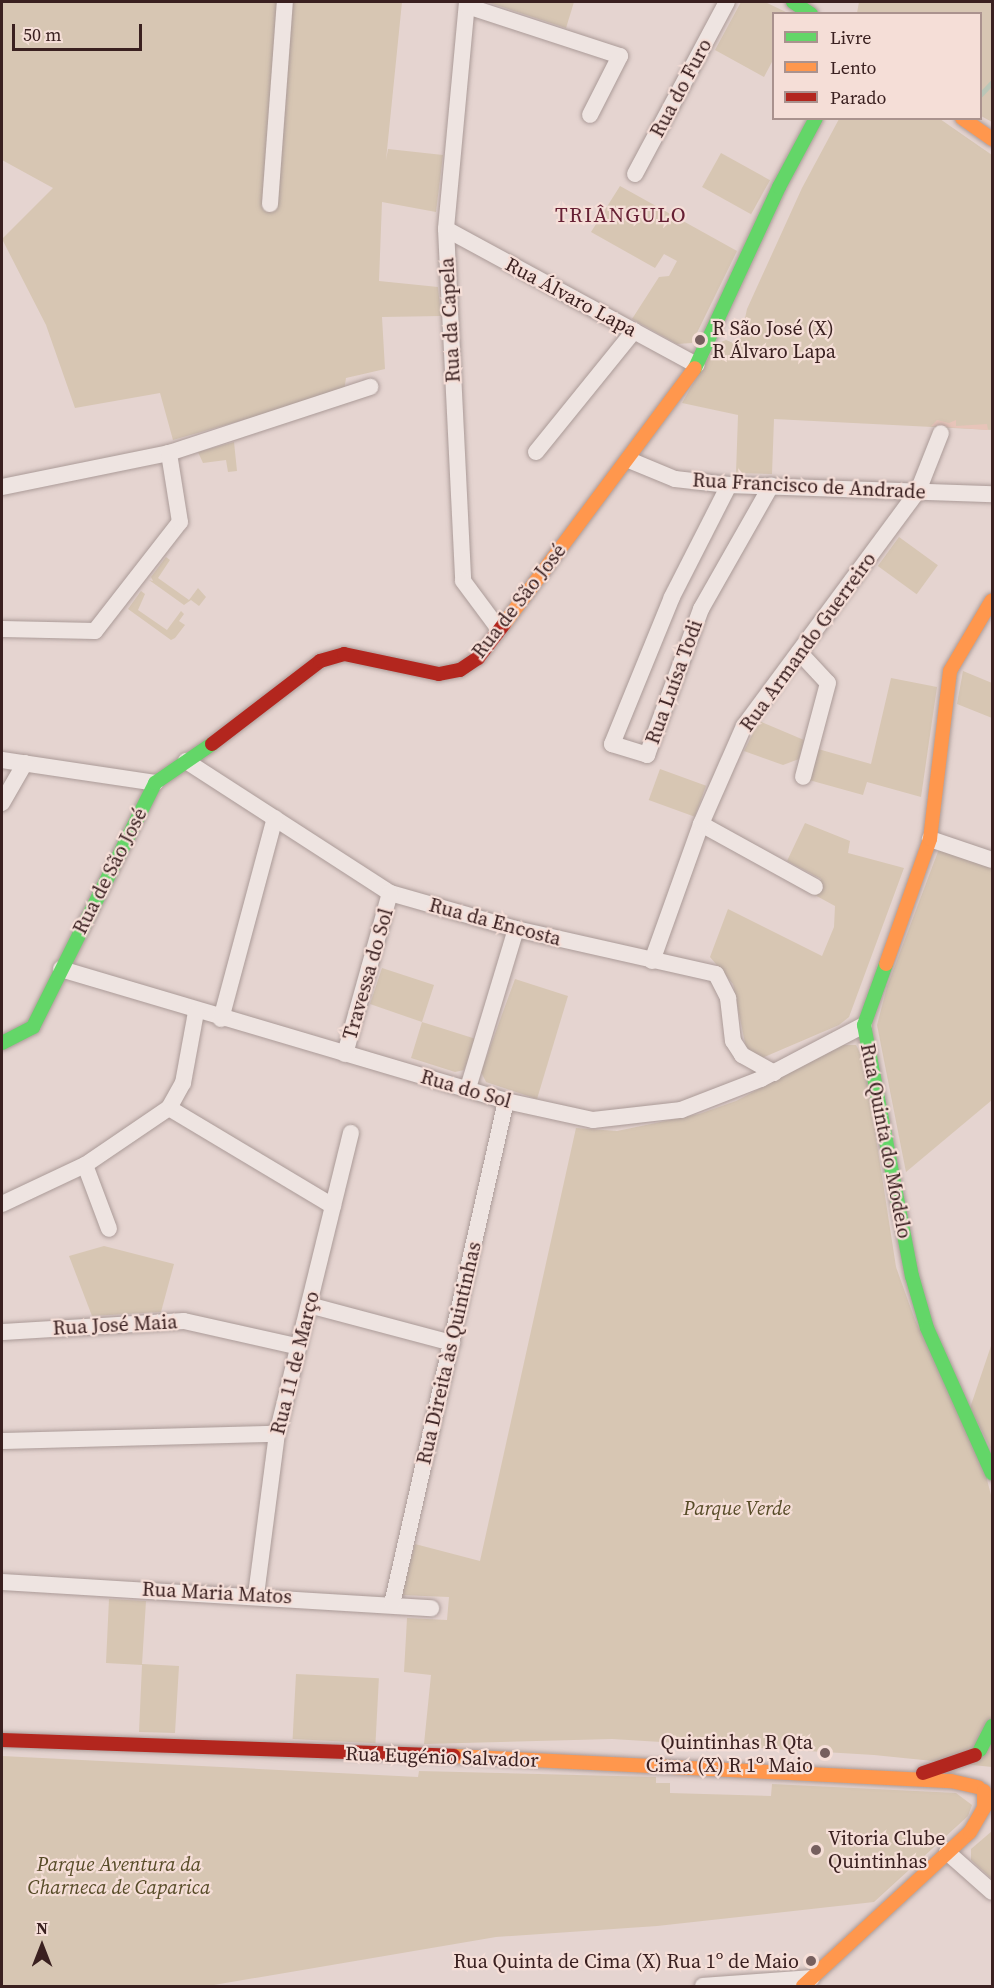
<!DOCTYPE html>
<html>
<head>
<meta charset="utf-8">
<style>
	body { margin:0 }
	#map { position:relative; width:994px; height:1988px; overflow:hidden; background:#e5d4d0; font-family:"Source Serif 4",serif }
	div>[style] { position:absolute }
	.green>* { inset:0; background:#d7c6b3; transform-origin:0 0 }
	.sand>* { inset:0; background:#e7c4b9 }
	.stream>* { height:5px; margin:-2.5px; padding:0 2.5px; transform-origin:2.5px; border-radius:2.5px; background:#bac7b8 }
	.roads { filter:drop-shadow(0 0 2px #ab9b98) drop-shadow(0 0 2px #ab9b98) }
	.street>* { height:16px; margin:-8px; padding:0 8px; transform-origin:8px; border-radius:8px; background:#eee4e1 }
	.fast>* { height:14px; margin:-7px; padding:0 7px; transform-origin:7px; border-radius:7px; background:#63d668 }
	.slow>* { height:14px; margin:-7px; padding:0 7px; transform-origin:7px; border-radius:7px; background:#ff974d }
	.jam>* { height:14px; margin:-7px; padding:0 7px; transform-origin:7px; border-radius:7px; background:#b3261e }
	.dots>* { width:16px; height:16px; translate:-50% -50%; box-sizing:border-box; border:3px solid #f5ded7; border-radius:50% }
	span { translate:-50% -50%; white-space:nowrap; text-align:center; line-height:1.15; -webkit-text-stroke:4.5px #f5ded7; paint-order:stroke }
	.street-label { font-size:20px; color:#3a2020 }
	.poi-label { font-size:20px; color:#3a2020 }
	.left { translate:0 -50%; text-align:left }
	.right { translate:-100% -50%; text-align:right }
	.park-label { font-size:20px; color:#564b27; font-style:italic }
	.neighbourhood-label { font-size:21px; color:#662034; letter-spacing:1.5px }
	.frame { position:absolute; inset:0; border:3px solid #3a2020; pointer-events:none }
	.legend { position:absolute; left:772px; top:12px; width:210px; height:108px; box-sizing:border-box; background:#f5ded7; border:2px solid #aa928e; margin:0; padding:8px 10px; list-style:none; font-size:18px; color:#3a2020 }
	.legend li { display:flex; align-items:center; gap:12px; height:30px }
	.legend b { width:30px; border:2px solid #aa928e }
	.north { position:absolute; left:12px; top:1916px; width:60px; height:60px; -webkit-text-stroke:4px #f5ded7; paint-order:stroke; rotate:0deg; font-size:16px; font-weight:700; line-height:24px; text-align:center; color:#3a2020 }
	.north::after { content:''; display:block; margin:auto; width:21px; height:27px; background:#3a2020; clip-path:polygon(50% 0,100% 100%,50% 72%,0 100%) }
	.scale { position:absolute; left:12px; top:24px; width:130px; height:27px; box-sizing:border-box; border:3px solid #3a2020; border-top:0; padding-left:8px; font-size:18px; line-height:21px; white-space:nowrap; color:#3a2020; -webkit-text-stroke:4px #f5ded7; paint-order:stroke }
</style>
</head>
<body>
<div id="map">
	<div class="green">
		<i style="clip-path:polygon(2px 2px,402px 2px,386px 160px,388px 149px,443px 155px,436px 212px,382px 202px,379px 281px,438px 287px,441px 316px,382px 317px,385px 369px,346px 378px,344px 391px,173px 440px,160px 393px,75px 408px,46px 325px,2px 239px,53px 188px,2px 160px)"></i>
		<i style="clip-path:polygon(487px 2px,574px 2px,566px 28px)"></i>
		<i style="clip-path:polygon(741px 2px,765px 2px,788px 13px,774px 14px,773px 60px,764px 77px,715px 50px)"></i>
		<i style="clip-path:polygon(859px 2px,992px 2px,992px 122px,981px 116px,980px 14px,857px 13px)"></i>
		<i style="clip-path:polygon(839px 119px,940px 119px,992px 155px,992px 430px,774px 419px,772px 474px,736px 473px,738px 415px,682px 403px,716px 344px,726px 340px,736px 344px,741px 337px,747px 309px,802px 188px)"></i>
		<i style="left:721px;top:153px;width:56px;height:39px;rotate:29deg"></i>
		<i style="clip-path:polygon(620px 186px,737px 251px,692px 343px,677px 344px,632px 319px,659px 277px,669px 276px,677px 261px,664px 254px,655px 268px,591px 232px)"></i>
		<i style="clip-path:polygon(234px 442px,237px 471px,228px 472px,226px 460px,203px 463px,198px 452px)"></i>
		<i style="left:899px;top:537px;width:48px;height:36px;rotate:36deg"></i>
		<i style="clip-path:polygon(166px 557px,170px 560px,158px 578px,189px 600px,198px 588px,206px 597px,199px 606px,191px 600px,184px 605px,149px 580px,153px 581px,151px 577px)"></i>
		<i style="clip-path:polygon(141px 591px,145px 594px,138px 610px,167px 630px,181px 611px,184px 614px,179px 621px,185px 625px,175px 638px,171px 640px,128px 609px)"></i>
		<i style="clip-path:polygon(963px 671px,992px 683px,992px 718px,957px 704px)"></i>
		<i style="clip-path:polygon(891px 678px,937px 687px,921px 797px,867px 782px,863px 795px,809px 780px,818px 749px,871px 764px)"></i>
		<i style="clip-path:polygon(759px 721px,804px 740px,799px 759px,783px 765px,744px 751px)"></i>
		<i style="left:660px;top:769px;width:49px;height:33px;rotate:20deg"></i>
		<i style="clip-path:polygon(805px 823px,850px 841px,848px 853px,904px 868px,849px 1017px,839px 1025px,762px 1058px,746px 1048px,733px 984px,710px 957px,728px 909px,822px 956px,834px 927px,835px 906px,813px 894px,821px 879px,787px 861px)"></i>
		<i style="clip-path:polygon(942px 841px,992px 853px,992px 1100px,906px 1172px,877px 1025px,887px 987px)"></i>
		<i style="clip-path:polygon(382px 968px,434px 985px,422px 1022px,476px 1039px,464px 1070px,455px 1072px,411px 1058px,422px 1022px,370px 1004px)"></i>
		<i style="clip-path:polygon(515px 979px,568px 996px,537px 1099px,486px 1082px,481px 1072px)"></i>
		<i style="clip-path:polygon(843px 1045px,856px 1045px,864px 1060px,896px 1267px,915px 1320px,981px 1456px,992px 1499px,992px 1767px,874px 1755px,612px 1739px,424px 1744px,431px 1675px,404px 1672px,407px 1618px,447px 1620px,449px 1597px,401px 1595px,415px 1544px,480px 1561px,576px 1128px,617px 1131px,699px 1114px,736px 1101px)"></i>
		<i style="clip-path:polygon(104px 1246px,174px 1264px,161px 1312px,92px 1316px,69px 1256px)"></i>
		<i style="clip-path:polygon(992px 1343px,992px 1451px,970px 1408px)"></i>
		<i style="clip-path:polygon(109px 1599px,146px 1601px,142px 1664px,179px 1666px,175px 1733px,139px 1732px,142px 1665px,106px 1663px)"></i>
		<i style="left:296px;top:1674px;width:83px;height:65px;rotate:3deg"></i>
		<i style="clip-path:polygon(2px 1756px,418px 1777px,419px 1771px,656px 1777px,656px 1783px,670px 1783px,670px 1793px,771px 1796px,772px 1784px,956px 1793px,972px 1805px,968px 1816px,874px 1902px,657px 1926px,496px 1937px,208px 1986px,2px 1986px)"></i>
		<i style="clip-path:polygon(992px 1831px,992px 1879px,971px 1860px,971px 1849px)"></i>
	</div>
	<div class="sand">
		<i style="clip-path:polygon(937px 420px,949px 423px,956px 420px,956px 426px,987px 424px,988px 430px,931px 426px)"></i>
	</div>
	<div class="stream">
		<i style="left:980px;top:95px;width:18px;rotate:-47deg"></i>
	</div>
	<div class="roads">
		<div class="street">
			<i style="left:467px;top:2px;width:228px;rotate:95.3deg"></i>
			<i style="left:446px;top:229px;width:352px;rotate:87.2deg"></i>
			<i style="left:463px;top:581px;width:59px;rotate:53.3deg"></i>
			<i style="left:467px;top:6px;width:161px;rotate:18.1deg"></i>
			<i style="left:620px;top:56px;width:66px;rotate:117deg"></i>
			<i style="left:635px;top:174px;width:195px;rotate:-61.9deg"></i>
			<i style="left:270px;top:204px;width:203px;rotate:-85.8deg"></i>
			<i style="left:446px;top:229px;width:285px;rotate:28.5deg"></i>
			<i style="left:536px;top:452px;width:156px;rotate:-51deg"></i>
			<i style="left:629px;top:460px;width:50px;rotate:22.4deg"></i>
			<i style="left:675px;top:479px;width:54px;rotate:6.3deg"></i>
			<i style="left:729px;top:485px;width:263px;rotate:2deg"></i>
			<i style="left:729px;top:485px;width:126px;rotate:117deg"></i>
			<i style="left:672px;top:597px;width:159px;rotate:112.2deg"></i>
			<i style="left:612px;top:744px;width:37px;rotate:17deg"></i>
			<i style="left:647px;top:755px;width:156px;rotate:-69.7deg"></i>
			<i style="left:701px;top:609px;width:142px;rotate:-60.4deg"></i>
			<i style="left:2px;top:487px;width:170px;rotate:-11.5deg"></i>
			<i style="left:169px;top:453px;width:212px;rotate:-18.2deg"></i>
			<i style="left:2px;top:629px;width:93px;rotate:1.2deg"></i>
			<i style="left:95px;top:631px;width:138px;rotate:-52.1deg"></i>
			<i style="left:180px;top:522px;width:70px;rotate:-99.1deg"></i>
			<i style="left:799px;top:652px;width:42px;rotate:46.9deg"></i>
			<i style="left:828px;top:683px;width:97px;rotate:104.9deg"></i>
			<i style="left:2px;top:760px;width:155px;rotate:8.5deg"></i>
			<i style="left:186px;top:761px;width:243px;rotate:32.9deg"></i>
			<i style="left:390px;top:893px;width:131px;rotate:15.9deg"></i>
			<i style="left:516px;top:929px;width:205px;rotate:12.7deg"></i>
			<i style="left:716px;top:974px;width:27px;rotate:63deg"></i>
			<i style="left:728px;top:998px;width:43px;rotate:83.4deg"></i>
			<i style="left:733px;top:1041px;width:17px;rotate:57deg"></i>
			<i style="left:742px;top:1055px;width:37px;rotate:29deg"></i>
			<i style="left:2px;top:803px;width:46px;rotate:-60.1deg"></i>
			<i style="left:701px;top:824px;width:130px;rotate:28.9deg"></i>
			<i style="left:930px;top:839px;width:65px;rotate:18.7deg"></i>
			<i style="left:652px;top:961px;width:145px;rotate:-70.3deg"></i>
			<i style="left:701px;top:824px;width:107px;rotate:-66.3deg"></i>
			<i style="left:744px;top:726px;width:292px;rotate:-53.5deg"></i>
			<i style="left:918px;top:491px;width:62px;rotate:-68.4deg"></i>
			<i style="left:61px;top:969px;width:464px;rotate:16.5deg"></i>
			<i style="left:506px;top:1101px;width:89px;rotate:12.3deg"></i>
			<i style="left:593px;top:1120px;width:89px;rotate:-6.5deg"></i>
			<i style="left:681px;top:1110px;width:86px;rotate:-21.2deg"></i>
			<i style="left:761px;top:1079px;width:116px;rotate:-27.7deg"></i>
			<i style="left:221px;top:1019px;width:208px;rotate:-75deg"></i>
			<i style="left:345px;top:1054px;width:167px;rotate:-74.4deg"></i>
			<i style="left:468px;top:1088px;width:166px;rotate:-73.2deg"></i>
			<i style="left:169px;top:1108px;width:191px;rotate:30.9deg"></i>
			<i style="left:85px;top:1165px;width:68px;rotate:69.4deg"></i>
			<i style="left:2px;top:1204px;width:92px;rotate:-25.2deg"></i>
			<i style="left:85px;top:1165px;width:102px;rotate:-34.2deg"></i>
			<i style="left:169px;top:1108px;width:29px;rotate:-61deg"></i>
			<i style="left:183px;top:1083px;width:72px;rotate:-79.6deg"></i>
			<i style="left:309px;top:1305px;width:148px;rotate:14.9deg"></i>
			<i style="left:3px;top:1332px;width:181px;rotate:-3.5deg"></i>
			<i style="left:184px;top:1321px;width:115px;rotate:12.6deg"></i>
			<i style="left:2px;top:1441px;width:275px;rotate:-1.5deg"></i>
			<i style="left:2px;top:1582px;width:430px;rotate:3.5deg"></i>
			<i style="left:256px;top:1595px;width:162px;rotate:-82.6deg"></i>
			<i style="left:277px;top:1434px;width:310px;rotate:-76.2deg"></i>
			<i style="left:392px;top:1604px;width:516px;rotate:-77.23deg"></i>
			<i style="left:947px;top:1852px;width:60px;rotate:41.6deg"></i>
			<i style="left:703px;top:1986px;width:109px;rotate:-4.2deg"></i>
		</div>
		<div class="fast">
			<i style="left:793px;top:2px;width:22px;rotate:34deg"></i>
			<i style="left:695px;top:368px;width:200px;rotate:-65.1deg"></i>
			<i style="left:779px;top:187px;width:78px;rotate:-61.8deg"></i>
			<i style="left:886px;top:964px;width:65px;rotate:109.8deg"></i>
			<i style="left:864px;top:1025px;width:256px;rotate:79.2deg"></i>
			<i style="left:912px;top:1276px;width:54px;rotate:73.9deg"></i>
			<i style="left:927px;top:1328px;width:159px;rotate:65.9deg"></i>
			<i style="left:2px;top:1043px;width:35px;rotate:-27deg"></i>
			<i style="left:33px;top:1027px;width:273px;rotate:-63.4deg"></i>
			<i style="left:155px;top:783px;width:69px;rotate:-34.4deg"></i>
			<i style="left:980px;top:1750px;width:27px;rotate:-63deg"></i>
		</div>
		<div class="slow">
			<i style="left:962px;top:118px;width:37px;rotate:35deg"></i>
			<i style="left:504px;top:624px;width:319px;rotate:-53.3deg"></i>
			<i style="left:886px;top:964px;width:133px;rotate:-70.6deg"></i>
			<i style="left:930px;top:839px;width:169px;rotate:-83.2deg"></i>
			<i style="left:950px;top:671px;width:82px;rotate:-59.4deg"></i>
			<i style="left:454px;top:1756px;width:498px;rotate:2.9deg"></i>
			<i style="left:951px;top:1781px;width:28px;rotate:13deg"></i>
			<i style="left:803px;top:1986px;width:227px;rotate:-42.7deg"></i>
			<i style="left:970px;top:1832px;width:28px;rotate:-60deg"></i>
			<i style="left:984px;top:1808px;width:17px;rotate:-90deg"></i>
		</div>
		<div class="jam">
			<i style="left:212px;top:744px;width:136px;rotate:-37.5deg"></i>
			<i style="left:320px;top:661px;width:25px;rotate:-16deg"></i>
			<i style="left:344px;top:654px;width:97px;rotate:11.9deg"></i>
			<i style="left:439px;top:674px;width:21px;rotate:-11deg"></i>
			<i style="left:460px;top:670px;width:22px;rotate:-34deg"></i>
			<i style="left:478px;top:658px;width:43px;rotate:-52.6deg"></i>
			<i style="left:2px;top:1740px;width:452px;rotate:2deg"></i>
			<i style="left:923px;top:1773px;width:55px;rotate:-19.1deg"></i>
		</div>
	</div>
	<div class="dots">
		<i style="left:700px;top:340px;background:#765f5e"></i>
		<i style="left:825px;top:1753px;background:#765f5e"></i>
		<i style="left:816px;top:1850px;background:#765f5e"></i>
		<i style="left:811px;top:1961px;background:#765f5e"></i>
	</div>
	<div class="street-label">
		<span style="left:681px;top:88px;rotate:-62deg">Rua do Furo</span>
		<span style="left:571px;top:297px;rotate:28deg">Rua Álvaro Lapa</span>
		<span style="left:450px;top:320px;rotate:-93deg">Rua da Capela</span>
		<span style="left:809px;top:486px;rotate:3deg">Rua Francisco de Andrade</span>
		<span style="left:519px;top:601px;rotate:-52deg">Rua de São José</span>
		<span style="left:808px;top:642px;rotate:-54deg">Rua Armando Guerreiro</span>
		<span style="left:674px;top:682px;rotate:-70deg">Rua Luísa Todi</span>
		<span style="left:110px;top:871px;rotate:-63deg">Rua de São José</span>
		<span style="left:495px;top:922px;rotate:15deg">Rua da Encosta</span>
		<span style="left:368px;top:974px;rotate:-74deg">Travessa do Sol</span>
		<span style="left:466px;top:1089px;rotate:16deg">Rua do Sol</span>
		<span style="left:886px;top:1141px;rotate:79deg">Rua Quinta do Modelo</span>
		<span style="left:115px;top:1325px;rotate:-3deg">Rua José Maia</span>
		<span style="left:449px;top:1353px;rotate:-77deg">Rua Direita às Quintinhas</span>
		<span style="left:295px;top:1363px;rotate:-76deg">Rua 11 de Março</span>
		<span style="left:217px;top:1593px;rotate:3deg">Rua Maria Matos</span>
		<span style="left:442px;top:1757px;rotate:2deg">Rua Eugénio Salvador</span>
	</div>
	<div class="poi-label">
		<span class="left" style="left:712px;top:340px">R São José (X)<br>R Álvaro Lapa</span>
		<span class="right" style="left:813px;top:1754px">Quintinhas R Qta<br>Cima (X) R 1º Maio</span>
		<span class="left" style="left:828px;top:1850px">Vitoria Clube<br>Quintinhas</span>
		<span class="right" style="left:799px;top:1961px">Rua Quinta de Cima (X) Rua 1º de Maio</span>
	</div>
	<div class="park-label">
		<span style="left:737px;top:1508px">Parque Verde</span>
		<span style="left:119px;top:1876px">Parque Aventura da<br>Charneca de Caparica</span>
	</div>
	<div class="neighbourhood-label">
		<span style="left:621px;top:215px">TRIÂNGULO</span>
	</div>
	<div class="frame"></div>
	<ul class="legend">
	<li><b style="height:8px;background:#63d668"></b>Livre</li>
	<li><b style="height:8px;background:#ff974d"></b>Lento</li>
	<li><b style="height:8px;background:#b3261e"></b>Parado</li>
	</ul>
	<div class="north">N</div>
	<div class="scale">50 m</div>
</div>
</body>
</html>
